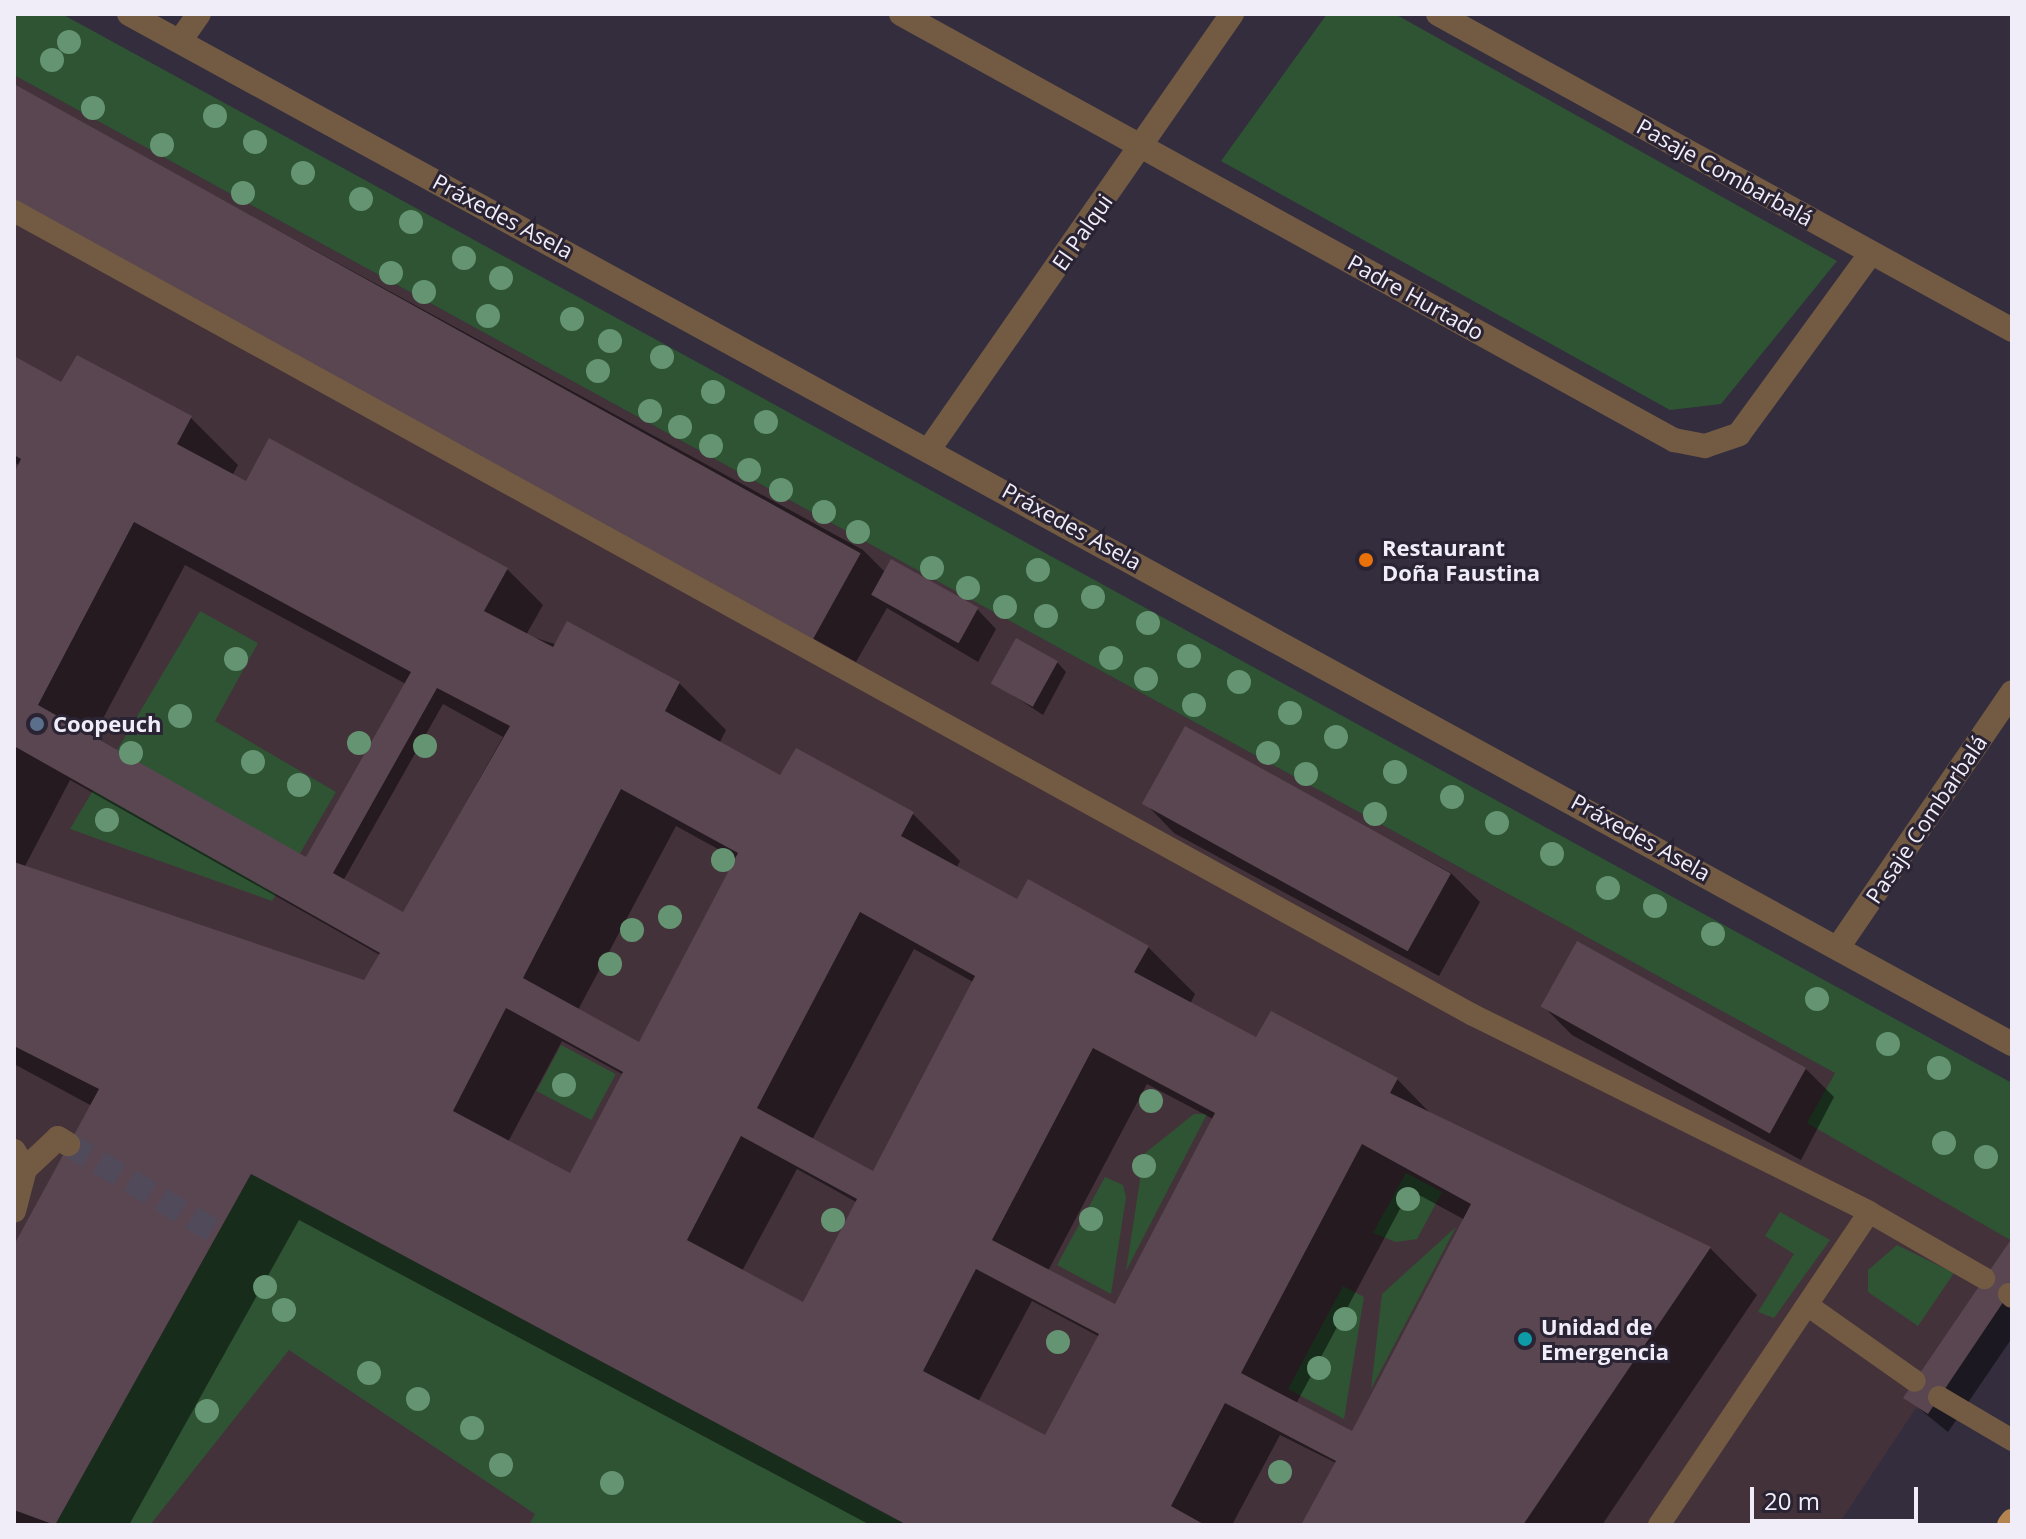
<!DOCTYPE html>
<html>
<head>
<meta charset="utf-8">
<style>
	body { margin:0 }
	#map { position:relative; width:2026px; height:1539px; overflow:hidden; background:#332d3e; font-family:"Open Sans",sans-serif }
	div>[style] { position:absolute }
	.medical>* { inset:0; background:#44323a }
	.green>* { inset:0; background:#2e5434; transform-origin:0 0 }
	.shadow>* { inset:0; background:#0007 }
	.building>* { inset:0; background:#594651; transform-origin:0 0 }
	.pedestrian-tunnel>* { height:24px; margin-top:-12px; transform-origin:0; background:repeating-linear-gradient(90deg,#504a5a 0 24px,transparent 0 36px) }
	.service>* { height:22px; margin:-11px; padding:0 11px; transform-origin:11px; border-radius:11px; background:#735b43 }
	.pedestrian>* { height:24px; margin:-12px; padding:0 12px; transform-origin:12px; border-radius:12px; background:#735b43 }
	.minor>* { height:24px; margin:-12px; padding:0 12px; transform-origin:12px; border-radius:12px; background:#735b43 }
	.tertiary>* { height:24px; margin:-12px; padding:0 12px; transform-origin:12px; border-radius:12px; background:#735b43 }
	.primary>* { height:24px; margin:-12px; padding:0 12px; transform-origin:12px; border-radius:12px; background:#b48450 }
	.trees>* { width:24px; height:24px; margin:-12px; border-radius:50%; background:#659472 }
	.dots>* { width:22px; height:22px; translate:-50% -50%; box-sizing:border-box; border:4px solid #292333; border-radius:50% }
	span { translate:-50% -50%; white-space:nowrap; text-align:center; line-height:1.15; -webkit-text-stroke:6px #292333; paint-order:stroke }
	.street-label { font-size:22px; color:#f1edf8 }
	.poi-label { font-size:22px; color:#f1edf8; font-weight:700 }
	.left { translate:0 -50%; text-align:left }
	.frame { position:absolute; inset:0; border:16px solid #f1edf8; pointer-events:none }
	.scale { position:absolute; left:1750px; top:1487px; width:168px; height:36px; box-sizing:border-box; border:4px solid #f1edf8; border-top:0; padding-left:10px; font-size:24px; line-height:28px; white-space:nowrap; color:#f1edf8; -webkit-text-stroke:6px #292333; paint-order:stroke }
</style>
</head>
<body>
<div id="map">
	<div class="medical">
		<i style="clip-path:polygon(14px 75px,1835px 1073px,1808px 1123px,2012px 1241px,2012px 1289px,1928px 1414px,1916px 1408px,1838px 1525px,14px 1525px)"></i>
	</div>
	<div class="green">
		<i style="clip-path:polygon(14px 14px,62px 14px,2012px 1083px,2012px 1241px,1807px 1123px,1835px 1073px,14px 75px)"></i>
		<i style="clip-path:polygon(1327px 14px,1395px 14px,1837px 261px,1721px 404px,1670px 410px,1221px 161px)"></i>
		<i style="clip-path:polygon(200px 611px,258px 643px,215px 721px,336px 792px,272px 901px,70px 829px)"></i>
		<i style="left:561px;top:1045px;width:62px;height:52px;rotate:28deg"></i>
		<i style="clip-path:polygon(1194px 1114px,1207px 1114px,1126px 1271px,1144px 1154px)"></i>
		<i style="clip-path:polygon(1406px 1173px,1442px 1192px,1417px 1239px,1396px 1242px,1373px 1233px)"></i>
		<i style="clip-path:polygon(251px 1174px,907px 1525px,529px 1525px,535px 1514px,289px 1350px,150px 1525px,55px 1525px)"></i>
		<i style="clip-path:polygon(1105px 1177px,1123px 1185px,1126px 1197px,1111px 1294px,1057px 1265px)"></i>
		<i style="clip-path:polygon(1780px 1212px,1830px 1240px,1774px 1318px,1758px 1312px,1794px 1254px,1765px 1236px)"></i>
		<i style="clip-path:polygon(1456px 1227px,1371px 1389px,1382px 1294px)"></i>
		<i style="clip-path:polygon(1897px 1245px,1954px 1273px,1918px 1326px,1868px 1292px,1868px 1270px)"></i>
		<i style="clip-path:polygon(1343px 1286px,1364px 1297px,1344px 1419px,1288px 1389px)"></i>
	</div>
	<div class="shadow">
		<i style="clip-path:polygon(14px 86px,863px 550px,885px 572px,977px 609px,996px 629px,978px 662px,887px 608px,856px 662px,14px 200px)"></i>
		<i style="clip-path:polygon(evenodd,14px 358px,60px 383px,191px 418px,238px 465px,232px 476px,247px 484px,507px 569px,543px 605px,526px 635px,679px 683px,726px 730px,719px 744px,779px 777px,797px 750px,913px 814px,960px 861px,956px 869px,1015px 901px,1148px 947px,1195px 994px,1190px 1004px,1255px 1039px,1397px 1079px,1433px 1116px,1710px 1248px,1757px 1295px,1602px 1525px,1303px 1525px,1336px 1463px,1280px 1435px,1232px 1525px,870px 1525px,299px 1220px,129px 1525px,14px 1525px,14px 1251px,92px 1106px,14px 1064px,14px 477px,20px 466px,14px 462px,14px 358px,185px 565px,406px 684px,307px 860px,92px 739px,185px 565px,14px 358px,443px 704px,503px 737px,403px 914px,343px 881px,443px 704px,14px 358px,70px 780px,380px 955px,365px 982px,24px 868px,70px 780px,14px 358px,676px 826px,738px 860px,640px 1045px,578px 1010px,676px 826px,14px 358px,914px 949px,975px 983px,874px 1173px,812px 1140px,914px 949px,14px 358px,562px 1041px,624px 1075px,571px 1176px,508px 1142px,562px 1041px,14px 358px,1147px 1084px,1215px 1120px,1116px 1308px,1048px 1271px,1147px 1084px,14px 358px,797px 1169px,858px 1203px,804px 1305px,742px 1271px,797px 1169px,14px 358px,1410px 1190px,1465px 1220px,1352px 1433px,1296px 1404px,1410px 1190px,14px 358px,1032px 1301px,1100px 1337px,1046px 1438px,978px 1402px,1032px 1301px)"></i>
		<i style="clip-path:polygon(1057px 662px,1066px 672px,1043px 715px,994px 683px)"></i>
		<i style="clip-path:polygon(1185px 729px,1451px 873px,1480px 902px,1439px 976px,1174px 833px,1146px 804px)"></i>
		<i style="clip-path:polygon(1544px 1007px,1806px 1069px,1834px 1097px,1801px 1160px,1572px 1035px)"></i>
		<i style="clip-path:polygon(2012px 1243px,2012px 1338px,1948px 1432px,1906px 1398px)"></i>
	</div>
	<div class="building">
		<i style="left:14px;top:84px;width:968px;height:102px;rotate:29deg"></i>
		<i style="clip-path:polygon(evenodd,77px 355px,192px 416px,177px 444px,246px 481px,269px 438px,508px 568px,484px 611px,553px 647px,567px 621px,680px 682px,665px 711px,780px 775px,796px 748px,914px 812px,901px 836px,1017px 899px,1028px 879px,1149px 946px,1134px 972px,1256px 1037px,1271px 1011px,1398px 1078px,1390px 1093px,1711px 1247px,1523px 1525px,1301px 1525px,1336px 1461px,1225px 1403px,1171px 1506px,1205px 1525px,907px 1525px,251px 1174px,55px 1525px,14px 1510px,14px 1245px,99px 1089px,14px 1046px,14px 862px,364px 980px,380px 953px,14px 746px,14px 473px,21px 459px,14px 455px,14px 356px,61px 382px,77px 355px,134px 522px,411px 672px,306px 857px,38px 705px,134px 522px,77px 355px,437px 688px,510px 726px,403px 912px,333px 873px,437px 688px,77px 355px,621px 789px,738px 853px,639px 1042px,523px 978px,621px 789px,77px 355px,860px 912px,975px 976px,873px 1171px,757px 1108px,860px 912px,77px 355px,506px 1008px,623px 1072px,570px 1173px,453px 1111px,506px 1008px,77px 355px,1093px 1048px,1215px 1113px,1115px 1304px,992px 1240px,1093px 1048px,77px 355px,741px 1136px,857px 1199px,803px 1302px,687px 1240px,741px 1136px,77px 355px,1362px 1144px,1471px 1204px,1352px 1431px,1241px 1373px,1362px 1144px,77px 355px,976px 1269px,1099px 1334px,1045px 1435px,923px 1371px,976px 1269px)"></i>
		<i style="left:891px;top:559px;width:100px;height:41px;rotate:29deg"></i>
		<i style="left:1016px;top:638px;width:48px;height:52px;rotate:29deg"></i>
		<i style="left:1185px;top:726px;width:304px;height:89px;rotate:29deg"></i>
		<i style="left:1577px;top:941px;width:262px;height:75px;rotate:29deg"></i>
		<i style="clip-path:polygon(2012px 1238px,2012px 1289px,1928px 1414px,1903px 1398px)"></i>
	</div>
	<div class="pedestrian-tunnel">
		<i style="left:68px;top:1144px;width:176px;rotate:30.8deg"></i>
	</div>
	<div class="service">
		<i style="left:14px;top:211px;width:1666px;rotate:28.86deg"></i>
		<i style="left:1473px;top:1015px;width:442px;rotate:26.4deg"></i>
		<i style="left:1869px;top:1212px;width:133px;rotate:29.9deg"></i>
		<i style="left:2009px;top:1294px;width:4px;rotate:45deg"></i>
		<i style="left:1810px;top:1307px;width:128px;rotate:35.2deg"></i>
		<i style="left:1939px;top:1397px;width:85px;rotate:30.5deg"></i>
		<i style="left:1659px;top:1525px;width:377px;rotate:-56.1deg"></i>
	</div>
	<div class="pedestrian">
		<i style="left:14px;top:1151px;width:21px;rotate:59deg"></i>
		<i style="left:25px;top:1169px;width:43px;rotate:104.7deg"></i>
		<i style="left:25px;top:1169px;width:45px;rotate:-43.2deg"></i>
		<i style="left:58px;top:1138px;width:12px;rotate:31deg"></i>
	</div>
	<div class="minor">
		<i style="left:901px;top:14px;width:883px;rotate:28.86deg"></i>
		<i style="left:1674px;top:440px;width:32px;rotate:11deg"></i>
		<i style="left:1705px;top:446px;width:36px;rotate:-19deg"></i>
		<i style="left:1739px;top:434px;width:224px;rotate:-53.9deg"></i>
		<i style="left:1438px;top:14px;width:655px;rotate:28.83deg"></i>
		<i style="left:180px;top:41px;width:33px;rotate:-55deg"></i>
		<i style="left:1839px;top:946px;width:307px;rotate:-55.7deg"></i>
	</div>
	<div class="tertiary">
		<i style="left:129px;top:14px;width:2146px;rotate:28.68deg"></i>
		<i style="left:930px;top:448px;width:529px;rotate:-55.17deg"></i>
	</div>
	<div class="primary">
		<i style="left:2009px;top:1525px;width:5px;rotate:-53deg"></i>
	</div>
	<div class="trees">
		<i style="left:69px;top:42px"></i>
		<i style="left:52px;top:60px"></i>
		<i style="left:93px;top:108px"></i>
		<i style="left:215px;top:116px"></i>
		<i style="left:255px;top:142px"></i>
		<i style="left:162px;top:145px"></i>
		<i style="left:303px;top:173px"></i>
		<i style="left:243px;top:193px"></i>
		<i style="left:361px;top:199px"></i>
		<i style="left:411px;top:222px"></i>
		<i style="left:464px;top:258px"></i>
		<i style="left:391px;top:273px"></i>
		<i style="left:501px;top:278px"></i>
		<i style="left:424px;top:292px"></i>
		<i style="left:488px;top:316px"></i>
		<i style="left:572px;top:319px"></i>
		<i style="left:610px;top:341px"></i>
		<i style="left:662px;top:357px"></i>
		<i style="left:598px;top:371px"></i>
		<i style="left:713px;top:392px"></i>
		<i style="left:650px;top:411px"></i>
		<i style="left:766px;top:422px"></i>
		<i style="left:680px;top:427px"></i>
		<i style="left:711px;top:446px"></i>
		<i style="left:749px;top:470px"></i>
		<i style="left:781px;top:490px"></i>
		<i style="left:824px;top:512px"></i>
		<i style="left:858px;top:532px"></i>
		<i style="left:932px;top:568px"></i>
		<i style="left:1038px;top:570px"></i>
		<i style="left:968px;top:588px"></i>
		<i style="left:1093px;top:597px"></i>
		<i style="left:1005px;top:607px"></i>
		<i style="left:1046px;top:616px"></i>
		<i style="left:1148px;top:623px"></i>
		<i style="left:1189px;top:656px"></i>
		<i style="left:1111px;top:658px"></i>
		<i style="left:236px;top:659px"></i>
		<i style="left:1146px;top:679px"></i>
		<i style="left:1239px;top:682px"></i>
		<i style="left:1194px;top:705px"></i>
		<i style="left:1290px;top:713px"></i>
		<i style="left:180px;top:716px"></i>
		<i style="left:1336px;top:737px"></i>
		<i style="left:359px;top:743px"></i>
		<i style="left:425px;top:746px"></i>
		<i style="left:131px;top:753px"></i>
		<i style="left:1268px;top:753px"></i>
		<i style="left:253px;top:762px"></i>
		<i style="left:1395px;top:772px"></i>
		<i style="left:1306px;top:774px"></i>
		<i style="left:299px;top:785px"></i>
		<i style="left:1452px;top:797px"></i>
		<i style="left:1375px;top:814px"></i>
		<i style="left:107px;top:820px"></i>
		<i style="left:1497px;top:823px"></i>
		<i style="left:1552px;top:854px"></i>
		<i style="left:723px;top:860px"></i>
		<i style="left:1608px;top:888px"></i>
		<i style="left:1655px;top:906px"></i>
		<i style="left:670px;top:917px"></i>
		<i style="left:632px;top:930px"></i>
		<i style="left:1713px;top:934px"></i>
		<i style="left:610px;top:964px"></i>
		<i style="left:1817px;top:999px"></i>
		<i style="left:1888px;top:1044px"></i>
		<i style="left:1939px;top:1068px"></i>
		<i style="left:564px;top:1085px"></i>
		<i style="left:1151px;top:1101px"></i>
		<i style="left:1944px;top:1143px"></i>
		<i style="left:1986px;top:1157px"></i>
		<i style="left:1144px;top:1166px"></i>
		<i style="left:1408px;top:1199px"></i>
		<i style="left:1091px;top:1219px"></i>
		<i style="left:833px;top:1220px"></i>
		<i style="left:265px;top:1287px"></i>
		<i style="left:284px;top:1310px"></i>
		<i style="left:1345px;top:1319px"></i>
		<i style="left:1058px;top:1342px"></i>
		<i style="left:1319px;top:1368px"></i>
		<i style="left:369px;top:1373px"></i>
		<i style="left:418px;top:1399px"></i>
		<i style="left:207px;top:1411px"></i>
		<i style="left:472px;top:1428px"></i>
		<i style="left:501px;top:1465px"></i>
		<i style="left:1280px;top:1472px"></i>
		<i style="left:612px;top:1483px"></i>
	</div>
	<div class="dots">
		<i style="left:1366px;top:560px;background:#e8710a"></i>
		<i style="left:37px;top:724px;background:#5c6f8a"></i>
		<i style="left:1525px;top:1339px;background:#0f9aa8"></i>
	</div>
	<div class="street-label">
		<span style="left:1725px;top:172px;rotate:29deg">Pasaje Combarbalá</span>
		<span style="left:503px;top:216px;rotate:28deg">Práxedes Asela</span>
		<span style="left:1082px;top:232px;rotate:-55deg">El Palqui</span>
		<span style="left:1416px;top:297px;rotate:29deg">Padre Hurtado</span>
		<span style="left:1072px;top:526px;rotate:29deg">Práxedes Asela</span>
		<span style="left:1926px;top:819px;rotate:-56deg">Pasaje Combarbalá</span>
		<span style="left:1641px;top:837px;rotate:29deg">Práxedes Asela</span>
	</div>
	<div class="poi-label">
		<span class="left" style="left:1382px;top:560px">Restaurant<br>Doña Faustina</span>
		<span class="left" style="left:53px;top:724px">Coopeuch</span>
		<span class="left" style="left:1541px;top:1339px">Unidad de<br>Emergencia</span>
	</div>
	<div class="frame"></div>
	<div class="scale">20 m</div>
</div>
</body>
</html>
